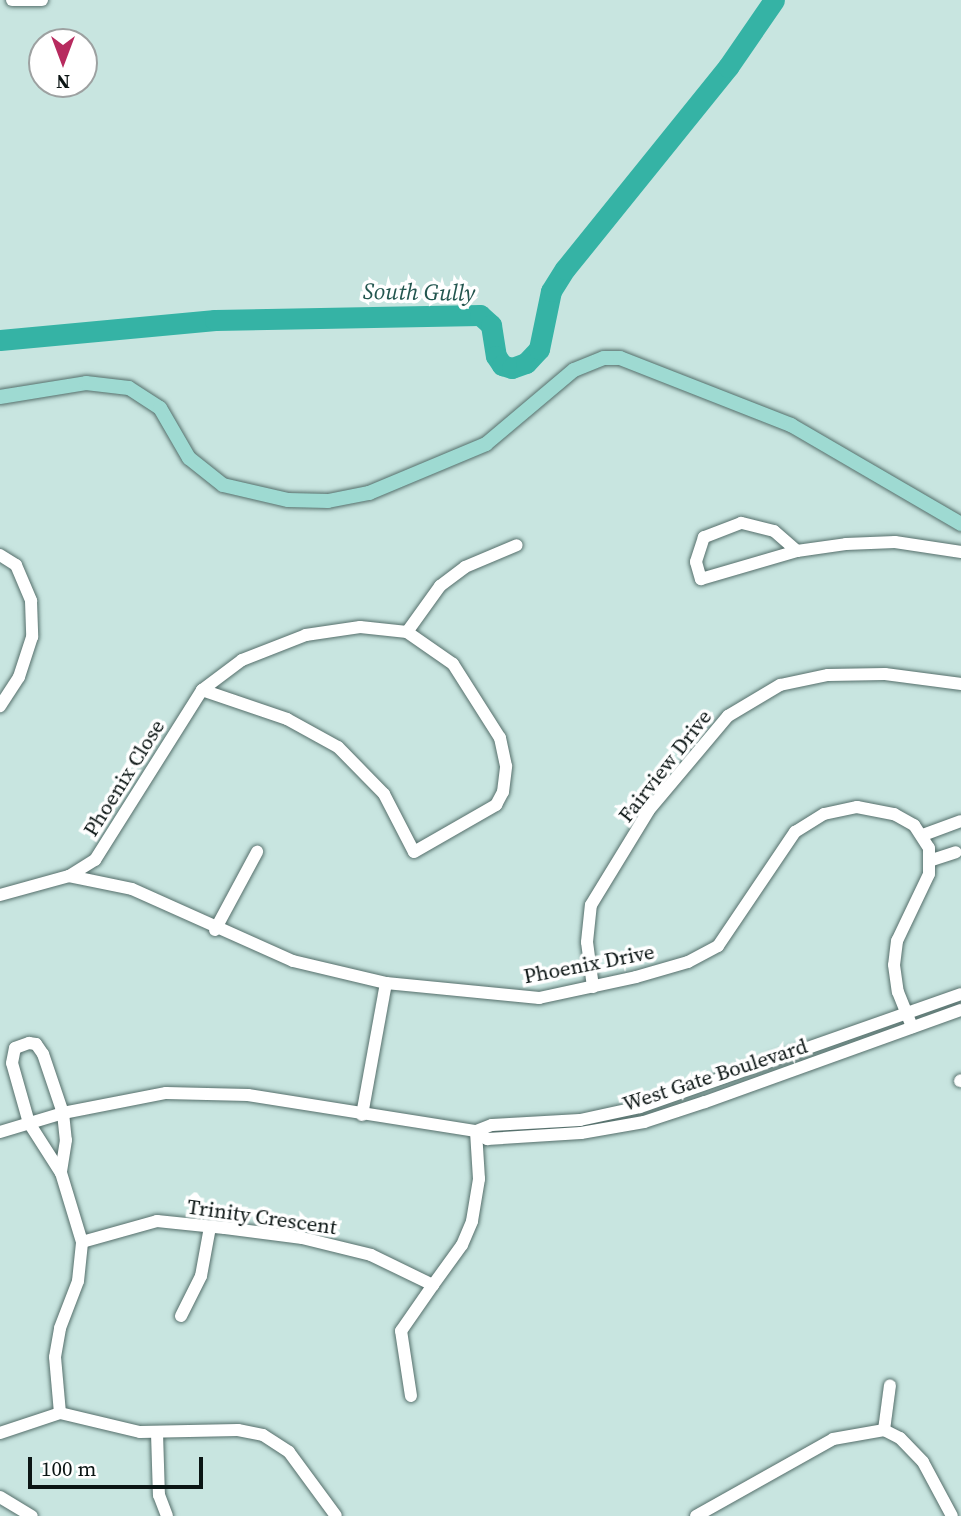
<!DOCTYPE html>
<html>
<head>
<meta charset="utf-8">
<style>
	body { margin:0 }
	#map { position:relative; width:961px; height:1516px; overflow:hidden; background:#c8e5e0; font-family:"Source Serif 4",serif }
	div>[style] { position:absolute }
	.river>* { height:21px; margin:-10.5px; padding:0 10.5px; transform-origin:10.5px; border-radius:10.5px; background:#35b3a5 }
	.roads { filter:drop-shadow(0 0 2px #556f6b) drop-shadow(0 0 2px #556f6b) }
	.minor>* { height:12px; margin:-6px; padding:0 6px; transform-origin:6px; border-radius:6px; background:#fff }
	.major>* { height:14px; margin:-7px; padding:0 7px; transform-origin:7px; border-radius:7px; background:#9edad2 }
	span { translate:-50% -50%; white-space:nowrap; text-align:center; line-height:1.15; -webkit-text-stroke:7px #fff; paint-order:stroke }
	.street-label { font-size:21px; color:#0b1514 }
	.water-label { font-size:23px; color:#23564f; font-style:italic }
	.north { position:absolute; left:28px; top:28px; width:70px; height:70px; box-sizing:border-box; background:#fff; border:2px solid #9da1a1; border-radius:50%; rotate:180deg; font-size:19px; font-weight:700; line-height:28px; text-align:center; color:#0b1514 }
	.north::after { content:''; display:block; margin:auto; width:24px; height:32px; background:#b72a5e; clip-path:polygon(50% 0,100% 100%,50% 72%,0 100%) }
	.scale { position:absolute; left:28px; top:1457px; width:175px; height:32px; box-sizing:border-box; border:4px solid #0b1514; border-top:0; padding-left:9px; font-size:21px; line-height:24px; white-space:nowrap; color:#0b1514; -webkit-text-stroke:5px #fff; paint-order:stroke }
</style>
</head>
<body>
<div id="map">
	<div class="river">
		<i style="left:0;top:340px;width:216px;rotate:-5.3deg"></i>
		<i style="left:215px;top:320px;width:265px;rotate:-1.1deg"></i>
		<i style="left:480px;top:315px;width:15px;rotate:42deg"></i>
		<i style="left:491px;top:325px;width:31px;rotate:81deg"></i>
		<i style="left:496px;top:356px;width:11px;rotate:56deg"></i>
		<i style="left:502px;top:365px;width:10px;rotate:17deg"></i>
		<i style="left:512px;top:368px;width:15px;rotate:-20deg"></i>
		<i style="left:526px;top:363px;width:19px;rotate:-47deg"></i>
		<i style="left:539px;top:349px;width:59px;rotate:-78.3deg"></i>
		<i style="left:551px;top:291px;width:26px;rotate:-58deg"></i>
		<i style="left:565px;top:269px;width:260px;rotate:-51.1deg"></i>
		<i style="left:728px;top:67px;width:81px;rotate:-55.5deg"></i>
	</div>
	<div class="roads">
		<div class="minor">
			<i style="left:12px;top:0;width:30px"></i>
			<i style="left:797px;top:551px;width:30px;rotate:-139deg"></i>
			<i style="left:774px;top:531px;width:34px;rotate:-166deg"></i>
			<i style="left:741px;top:523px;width:40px;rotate:159deg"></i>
			<i style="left:704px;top:537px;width:26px;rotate:108deg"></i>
			<i style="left:696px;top:562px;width:18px;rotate:74deg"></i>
			<i style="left:701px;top:579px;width:100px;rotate:-16.3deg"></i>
			<i style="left:797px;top:551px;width:49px;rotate:-8.1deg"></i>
			<i style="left:846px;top:544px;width:49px;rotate:-2.3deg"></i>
			<i style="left:895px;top:542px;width:67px;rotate:8.6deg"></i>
			<i style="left:0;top:555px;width:19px;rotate:32deg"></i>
			<i style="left:16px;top:565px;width:39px;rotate:67deg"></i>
			<i style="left:31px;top:601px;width:36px;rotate:88deg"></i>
			<i style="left:32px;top:637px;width:42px;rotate:108deg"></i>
			<i style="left:19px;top:677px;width:35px;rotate:123deg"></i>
			<i style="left:407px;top:632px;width:57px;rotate:-54.3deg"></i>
			<i style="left:440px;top:586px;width:31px;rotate:-37deg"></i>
			<i style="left:465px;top:567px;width:56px;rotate:-22.9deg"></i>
			<i style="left:923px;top:835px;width:40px;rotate:-20.2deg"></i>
			<i style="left:932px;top:860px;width:25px;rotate:-18deg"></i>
			<i style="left:69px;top:876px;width:31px;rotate:-32deg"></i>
			<i style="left:95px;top:860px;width:201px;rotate:-57.8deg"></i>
			<i style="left:202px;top:690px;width:90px;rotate:18.8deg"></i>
			<i style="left:287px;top:719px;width:58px;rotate:28.8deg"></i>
			<i style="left:338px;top:747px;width:66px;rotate:45.6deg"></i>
			<i style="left:384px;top:794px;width:65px;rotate:62.7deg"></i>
			<i style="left:414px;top:852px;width:95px;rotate:-29.8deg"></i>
			<i style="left:496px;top:805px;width:15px;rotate:-62deg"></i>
			<i style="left:503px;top:792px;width:26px;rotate:-83deg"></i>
			<i style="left:506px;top:766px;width:29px;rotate:-102deg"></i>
			<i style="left:500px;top:738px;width:88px;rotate:-122.4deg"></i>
			<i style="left:453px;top:664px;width:56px;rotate:-145.2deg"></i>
			<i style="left:407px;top:632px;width:47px;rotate:-173.9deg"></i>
			<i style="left:360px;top:627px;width:55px;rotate:171.6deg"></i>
			<i style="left:306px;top:635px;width:69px;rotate:158.7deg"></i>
			<i style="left:242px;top:660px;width:50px;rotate:143.1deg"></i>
			<i style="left:0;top:895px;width:72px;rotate:-15.4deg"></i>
			<i style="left:69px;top:876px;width:64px;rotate:11.7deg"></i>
			<i style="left:132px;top:889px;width:176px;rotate:24.1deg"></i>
			<i style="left:293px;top:961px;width:96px;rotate:13.3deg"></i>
			<i style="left:386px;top:983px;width:154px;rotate:5.6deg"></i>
			<i style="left:539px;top:998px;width:99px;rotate:-12.2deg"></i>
			<i style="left:636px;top:977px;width:54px;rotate:-16.1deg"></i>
			<i style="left:688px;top:962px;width:34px;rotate:-28deg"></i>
			<i style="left:718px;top:946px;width:138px;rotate:-56deg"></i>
			<i style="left:795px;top:832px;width:34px;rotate:-32deg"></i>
			<i style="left:824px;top:814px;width:34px;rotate:-12deg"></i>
			<i style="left:857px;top:807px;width:38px;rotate:11deg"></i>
			<i style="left:894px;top:814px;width:23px;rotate:29deg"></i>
			<i style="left:914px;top:825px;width:27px;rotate:57deg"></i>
			<i style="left:929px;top:848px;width:26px;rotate:90deg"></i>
			<i style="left:929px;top:874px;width:74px;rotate:115.5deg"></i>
			<i style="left:897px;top:941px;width:24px;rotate:97deg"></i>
			<i style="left:894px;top:965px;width:27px;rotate:82deg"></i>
			<i style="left:898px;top:992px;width:38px;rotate:68deg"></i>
			<i style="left:215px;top:930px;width:89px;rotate:-61.7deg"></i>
			<i style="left:593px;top:987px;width:45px;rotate:-97.6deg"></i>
			<i style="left:587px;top:942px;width:37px;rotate:-84deg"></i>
			<i style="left:591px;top:905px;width:111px;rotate:-58.6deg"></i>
			<i style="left:649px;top:810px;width:123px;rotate:-50deg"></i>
			<i style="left:728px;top:716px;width:61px;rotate:-30.8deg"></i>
			<i style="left:780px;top:685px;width:49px;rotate:-11.8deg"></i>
			<i style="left:828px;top:675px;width:57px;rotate:-1deg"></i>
			<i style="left:885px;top:674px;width:77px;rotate:7.5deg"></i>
			<i style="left:960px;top:1081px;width:1px;rotate:-45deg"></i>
			<i style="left:362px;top:1115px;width:134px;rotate:-79.7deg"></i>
			<i style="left:476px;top:1131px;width:17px;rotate:-21deg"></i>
			<i style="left:492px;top:1125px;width:88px;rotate:-3.3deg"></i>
			<i style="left:580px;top:1120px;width:61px;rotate:-12.2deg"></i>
			<i style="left:640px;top:1107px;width:340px;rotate:-19.4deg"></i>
			<i style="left:0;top:1132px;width:66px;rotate:-16.8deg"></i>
			<i style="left:63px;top:1113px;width:105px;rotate:-11deg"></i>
			<i style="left:166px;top:1093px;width:82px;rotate:1.4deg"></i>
			<i style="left:248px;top:1095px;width:231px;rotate:9deg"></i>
			<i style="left:476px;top:1131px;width:14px;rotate:36deg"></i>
			<i style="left:487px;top:1139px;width:94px;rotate:-3.7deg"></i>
			<i style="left:581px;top:1133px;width:64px;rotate:-9.9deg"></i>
			<i style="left:644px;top:1122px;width:64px;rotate:-18.2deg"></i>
			<i style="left:705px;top:1102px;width:272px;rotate:-19.8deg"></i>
			<i style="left:82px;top:1242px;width:78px;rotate:-15.6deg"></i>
			<i style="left:157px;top:1221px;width:68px;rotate:5.9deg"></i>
			<i style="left:225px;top:1228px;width:78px;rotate:7.4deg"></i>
			<i style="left:302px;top:1238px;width:71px;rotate:13.8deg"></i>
			<i style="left:371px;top:1255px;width:69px;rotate:25.8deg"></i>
			<i style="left:433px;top:1285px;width:49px;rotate:-54.1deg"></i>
			<i style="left:462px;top:1245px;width:26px;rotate:-67deg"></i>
			<i style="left:472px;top:1221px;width:43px;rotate:-80.5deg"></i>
			<i style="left:479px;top:1179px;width:48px;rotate:-93.6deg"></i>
			<i style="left:181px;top:1316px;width:45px;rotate:-63.4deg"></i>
			<i style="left:201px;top:1276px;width:50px;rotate:-79.6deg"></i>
			<i style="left:411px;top:1396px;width:66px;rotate:-98.7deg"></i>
			<i style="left:401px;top:1331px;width:56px;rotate:-55.2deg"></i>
			<i style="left:60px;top:1413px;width:56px;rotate:-95.1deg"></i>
			<i style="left:55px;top:1357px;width:29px;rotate:-80deg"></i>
			<i style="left:60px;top:1328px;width:50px;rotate:-69deg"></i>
			<i style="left:78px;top:1281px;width:39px;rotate:-84deg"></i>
			<i style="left:82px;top:1242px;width:72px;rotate:-106.9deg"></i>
			<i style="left:61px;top:1173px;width:59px;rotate:-122.6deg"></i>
			<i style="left:29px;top:1123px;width:62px;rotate:-105.8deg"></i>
			<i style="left:12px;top:1063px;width:15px;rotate:-79deg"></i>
			<i style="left:15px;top:1048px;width:15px;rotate:-20deg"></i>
			<i style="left:29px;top:1043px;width:7px;rotate:8deg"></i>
			<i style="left:36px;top:1044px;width:12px;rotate:55deg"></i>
			<i style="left:43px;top:1054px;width:62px;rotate:71.3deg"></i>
			<i style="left:63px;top:1113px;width:27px;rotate:84deg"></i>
			<i style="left:66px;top:1140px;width:33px;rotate:99deg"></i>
			<i style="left:884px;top:1430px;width:45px;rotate:-82.4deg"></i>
			<i style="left:0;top:1433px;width:63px;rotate:-18.4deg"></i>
			<i style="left:60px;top:1413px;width:82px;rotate:13.4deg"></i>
			<i style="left:140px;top:1432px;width:98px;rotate:-1.2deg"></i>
			<i style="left:238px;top:1430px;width:25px;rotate:11deg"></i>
			<i style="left:263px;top:1435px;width:31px;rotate:33deg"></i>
			<i style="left:289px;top:1452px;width:79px;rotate:53.7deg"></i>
			<i style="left:157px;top:1433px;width:62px;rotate:88.2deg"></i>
			<i style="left:159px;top:1495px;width:22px;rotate:69deg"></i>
			<i style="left:0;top:1497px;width:37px;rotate:31deg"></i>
			<i style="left:696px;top:1516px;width:157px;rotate:-29.3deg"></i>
			<i style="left:833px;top:1439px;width:52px;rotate:-10deg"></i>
			<i style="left:884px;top:1430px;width:18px;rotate:27deg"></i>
			<i style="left:900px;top:1438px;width:33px;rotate:46deg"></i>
			<i style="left:923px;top:1462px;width:61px;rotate:61.8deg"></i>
		</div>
		<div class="major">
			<i style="left:0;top:397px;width:87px;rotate:-9.2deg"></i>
			<i style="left:86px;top:383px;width:43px;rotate:6.6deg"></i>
			<i style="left:129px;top:388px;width:37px;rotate:33deg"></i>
			<i style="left:160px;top:408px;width:58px;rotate:59.9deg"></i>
			<i style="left:189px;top:458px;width:43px;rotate:38.5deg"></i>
			<i style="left:223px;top:485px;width:67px;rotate:13deg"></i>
			<i style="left:288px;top:500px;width:40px;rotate:1.4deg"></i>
			<i style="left:328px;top:501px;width:42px;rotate:-11deg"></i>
			<i style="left:369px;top:493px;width:127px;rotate:-22.7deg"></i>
			<i style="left:486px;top:444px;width:115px;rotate:-40.1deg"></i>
			<i style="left:574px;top:370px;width:32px;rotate:-22deg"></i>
			<i style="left:604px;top:358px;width:16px"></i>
			<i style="left:620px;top:358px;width:184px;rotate:21.4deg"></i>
			<i style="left:791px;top:425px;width:197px;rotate:30.2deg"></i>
		</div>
	</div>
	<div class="street-label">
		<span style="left:665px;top:766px;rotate:-52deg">Fairview Drive</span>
		<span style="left:124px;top:778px;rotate:-58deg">Phoenix Close</span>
		<span style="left:589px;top:964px;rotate:-11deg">Phoenix Drive</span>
		<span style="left:715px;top:1075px;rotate:-18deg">West Gate Boulevard</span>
		<span style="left:262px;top:1217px;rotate:8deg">Trinity Crescent</span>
	</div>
	<div class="water-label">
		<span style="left:419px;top:292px;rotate:1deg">South Gully</span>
	</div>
	<div class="north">N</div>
	<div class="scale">100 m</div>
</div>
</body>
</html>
